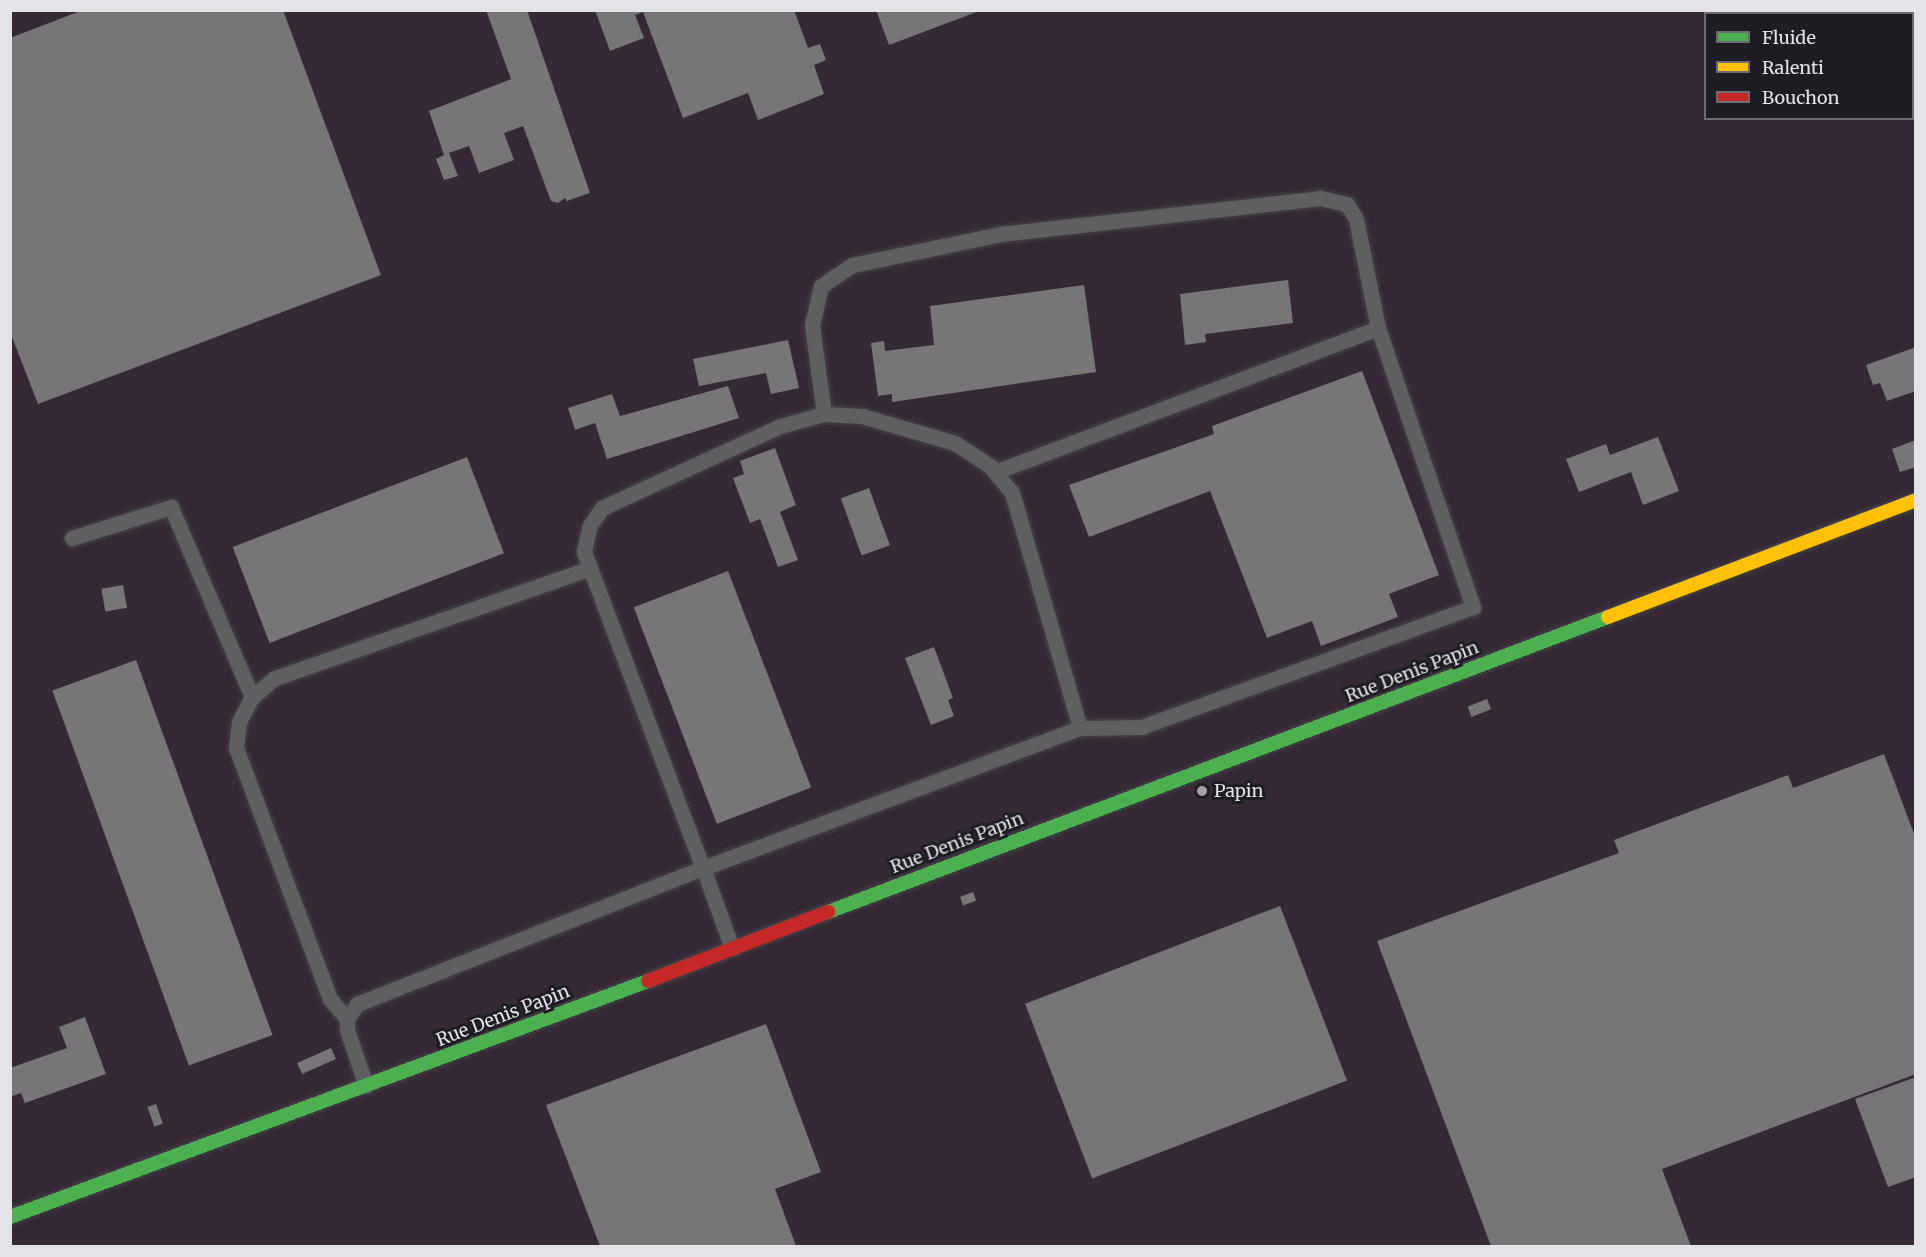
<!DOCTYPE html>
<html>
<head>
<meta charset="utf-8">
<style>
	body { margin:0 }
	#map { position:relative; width:1926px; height:1257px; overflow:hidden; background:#28272c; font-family:Merriweather,serif }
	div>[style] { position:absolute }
	.industrial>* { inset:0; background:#352935 }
	.building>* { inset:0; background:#777578; transform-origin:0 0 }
	.roads { filter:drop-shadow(0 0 2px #444347) drop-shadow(0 0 2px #444347) }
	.lane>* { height:15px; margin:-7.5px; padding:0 7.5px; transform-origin:7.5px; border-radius:7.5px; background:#5f5f62 }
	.fast>* { height:14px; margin:-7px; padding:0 7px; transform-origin:7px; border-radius:7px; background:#4caf50 }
	.slow>* { height:14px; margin:-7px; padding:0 7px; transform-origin:7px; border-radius:7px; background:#ffc107 }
	.jam>* { height:14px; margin:-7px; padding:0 7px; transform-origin:7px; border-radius:7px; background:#c62828 }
	.dots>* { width:16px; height:16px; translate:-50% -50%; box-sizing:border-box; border:3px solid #1e1d24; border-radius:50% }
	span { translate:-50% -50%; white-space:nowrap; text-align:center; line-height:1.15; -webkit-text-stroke:6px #1e1d24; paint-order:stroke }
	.street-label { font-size:18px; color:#e4e3e8 }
	.poi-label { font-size:18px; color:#e4e3e8 }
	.left { translate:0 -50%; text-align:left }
	.frame { position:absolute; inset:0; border:12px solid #e4e3e8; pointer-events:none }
	.legend { position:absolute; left:1704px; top:12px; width:210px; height:108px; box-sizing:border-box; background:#1e1d24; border:2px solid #6d6c72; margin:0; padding:8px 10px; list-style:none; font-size:18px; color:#e4e3e8 }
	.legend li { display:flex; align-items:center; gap:12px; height:30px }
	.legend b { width:30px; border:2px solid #6d6c72 }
</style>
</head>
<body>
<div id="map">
	<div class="industrial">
		<i style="clip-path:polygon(evenodd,11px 11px,1915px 11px,1915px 1246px,11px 1246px,11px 11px,1706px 14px,1912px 14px,1912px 118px,1706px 118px,1706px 14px)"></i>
	</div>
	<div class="building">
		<i style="clip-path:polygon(83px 10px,283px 10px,381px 275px,38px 404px,10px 332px,10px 38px)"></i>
		<i style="clip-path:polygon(486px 10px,527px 10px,590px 193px,567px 201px,565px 198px,558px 203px,551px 201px,523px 126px,504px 133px,514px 160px,479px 173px,469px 146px,449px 153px,458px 176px,444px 180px,436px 159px,444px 155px,429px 111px,511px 79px)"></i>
		<i style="clip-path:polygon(595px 10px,794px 10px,808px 48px,820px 44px,826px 60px,814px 65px,824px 94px,758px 120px,748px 93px,683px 118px,643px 12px,635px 15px,644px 38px,610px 51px)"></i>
		<i style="clip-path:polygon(876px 10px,979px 10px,979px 11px,889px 45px)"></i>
		<i style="clip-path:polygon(1288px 280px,1293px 323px,1205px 334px,1206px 342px,1185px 345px,1180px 294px)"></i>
		<i style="clip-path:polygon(1084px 285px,1096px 372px,892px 402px,892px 394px,878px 396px,871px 343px,884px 341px,885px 351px,934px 345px,930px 306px)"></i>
		<i style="clip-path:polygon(788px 340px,799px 388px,771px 394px,766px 373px,699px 386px,693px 359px)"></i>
		<i style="clip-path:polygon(1916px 347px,1916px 391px,1887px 401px,1880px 383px,1873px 385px,1866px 365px)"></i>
		<i style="clip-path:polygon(1362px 371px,1439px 575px,1389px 594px,1398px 617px,1321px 646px,1312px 621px,1267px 638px,1210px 491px,1089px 537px,1069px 485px,1214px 434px,1212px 426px)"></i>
		<i style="clip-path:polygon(728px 386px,739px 418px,607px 459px,595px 423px,575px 430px,568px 408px,612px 394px,620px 416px)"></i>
		<i style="clip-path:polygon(1658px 437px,1679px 491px,1643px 505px,1631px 472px,1579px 492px,1566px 459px,1606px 444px,1610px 455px)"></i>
		<i style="clip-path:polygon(1916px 440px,1916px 467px,1900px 472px,1892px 449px)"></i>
		<i style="clip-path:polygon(775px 448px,796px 505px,780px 512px,798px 560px,778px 567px,760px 519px,750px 523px,733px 478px,744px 474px,740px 461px)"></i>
		<i style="left:467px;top:457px;width:103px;height:251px;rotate:69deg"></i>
		<i style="left:869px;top:488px;width:61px;height:30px;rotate:70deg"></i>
		<i style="left:728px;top:571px;width:232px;height:101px;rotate:69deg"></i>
		<i style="left:123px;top:585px;width:23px;height:22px;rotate:80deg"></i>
		<i style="clip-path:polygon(934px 647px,953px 698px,948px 700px,954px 716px,931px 725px,905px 658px)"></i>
		<i style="left:136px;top:660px;width:399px;height:89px;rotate:70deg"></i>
		<i style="left:1487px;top:699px;width:11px;height:21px;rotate:68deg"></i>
		<i style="clip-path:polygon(1884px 754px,1916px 839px,1916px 1074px,1662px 1169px,1691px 1246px,1491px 1246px,1377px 941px,1619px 853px,1614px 840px,1788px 775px,1793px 788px)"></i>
		<i style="left:973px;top:892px;width:9px;height:14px;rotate:69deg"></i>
		<i style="left:1280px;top:906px;width:187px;height:273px;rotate:69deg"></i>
		<i style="clip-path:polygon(85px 1017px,106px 1074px,25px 1103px,21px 1093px,10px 1097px,10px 1068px,67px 1048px,59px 1027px)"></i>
		<i style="clip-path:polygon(766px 1024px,821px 1172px,775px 1189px,796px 1246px,600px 1246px,546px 1105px)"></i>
		<i style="left:331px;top:1048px;width:12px;height:37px;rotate:66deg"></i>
		<i style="clip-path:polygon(1916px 1077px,1916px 1177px,1888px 1187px,1855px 1099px)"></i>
		<i style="left:156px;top:1104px;width:21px;height:9px;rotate:71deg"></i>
	</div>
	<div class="roads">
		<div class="lane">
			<i style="left:824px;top:414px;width:90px;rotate:-97.7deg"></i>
			<i style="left:812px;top:325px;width:40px;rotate:-77deg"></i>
			<i style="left:821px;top:286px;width:37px;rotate:-34deg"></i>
			<i style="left:852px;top:265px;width:151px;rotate:-11.8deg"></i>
			<i style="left:1000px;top:234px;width:322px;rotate:-6.4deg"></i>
			<i style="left:1320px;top:198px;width:28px;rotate:13deg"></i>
			<i style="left:1347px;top:204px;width:17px;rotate:59deg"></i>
			<i style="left:1356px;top:219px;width:111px;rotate:78.6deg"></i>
			<i style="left:1378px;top:328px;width:295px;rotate:71.2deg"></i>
			<i style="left:1473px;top:607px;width:352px;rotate:160.1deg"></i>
			<i style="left:1142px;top:727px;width:62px;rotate:179.1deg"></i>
			<i style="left:995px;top:472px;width:409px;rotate:-20.6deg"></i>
			<i style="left:72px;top:538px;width:104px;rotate:-17.4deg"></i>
			<i style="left:171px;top:507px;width:207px;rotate:66.9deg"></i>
			<i style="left:347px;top:1019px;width:26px;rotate:-130deg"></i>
			<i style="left:330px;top:999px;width:269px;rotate:-110.5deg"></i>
			<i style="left:236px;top:747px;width:25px;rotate:-83deg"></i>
			<i style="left:239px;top:722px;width:28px;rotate:-63deg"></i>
			<i style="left:252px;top:697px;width:30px;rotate:-40deg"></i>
			<i style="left:275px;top:678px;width:334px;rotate:-19.2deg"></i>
			<i style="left:366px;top:1086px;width:59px;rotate:-108.7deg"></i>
			<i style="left:347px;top:1030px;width:11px;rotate:-90deg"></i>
			<i style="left:347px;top:1019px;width:18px;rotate:-56deg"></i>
			<i style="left:357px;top:1004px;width:372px;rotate:-21.5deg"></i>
			<i style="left:703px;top:868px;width:402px;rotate:-20.4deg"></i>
			<i style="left:1080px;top:728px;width:245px;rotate:-106.1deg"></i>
			<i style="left:1012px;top:493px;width:35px;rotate:-129deg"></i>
			<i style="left:990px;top:466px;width:42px;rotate:-146.7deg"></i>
			<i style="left:955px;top:443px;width:97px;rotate:-163.8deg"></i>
			<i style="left:862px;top:416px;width:38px;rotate:-177deg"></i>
			<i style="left:824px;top:414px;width:46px;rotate:164.7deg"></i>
			<i style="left:780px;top:426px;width:196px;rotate:155.3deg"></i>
			<i style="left:602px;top:508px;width:21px;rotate:125deg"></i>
			<i style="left:590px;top:525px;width:28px;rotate:103deg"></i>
			<i style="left:584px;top:552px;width:338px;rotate:69.4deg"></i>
			<i style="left:703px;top:868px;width:85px;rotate:70.1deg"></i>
		</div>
		<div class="fast">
			<i style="left:828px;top:912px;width:834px;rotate:-20.72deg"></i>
			<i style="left:10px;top:1217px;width:680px;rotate:-20.3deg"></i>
		</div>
		<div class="slow">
			<i style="left:1608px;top:617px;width:329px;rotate:-20.8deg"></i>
		</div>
		<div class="jam">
			<i style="left:648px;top:981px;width:193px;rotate:-21deg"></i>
		</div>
	</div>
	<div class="dots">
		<i style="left:1202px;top:791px;background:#a2a1a6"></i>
	</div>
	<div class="street-label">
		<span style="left:1412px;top:672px;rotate:-21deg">Rue Denis Papin</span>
		<span style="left:957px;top:843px;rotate:-21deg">Rue Denis Papin</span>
		<span style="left:503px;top:1016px;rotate:-21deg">Rue Denis Papin</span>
	</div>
	<div class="poi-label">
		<span class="left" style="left:1214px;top:791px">Papin</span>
	</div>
	<div class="frame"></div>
	<ul class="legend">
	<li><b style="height:8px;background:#4caf50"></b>Fluide</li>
	<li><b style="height:8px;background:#ffc107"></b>Ralenti</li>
	<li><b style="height:8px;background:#c62828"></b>Bouchon</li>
	</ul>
</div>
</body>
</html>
